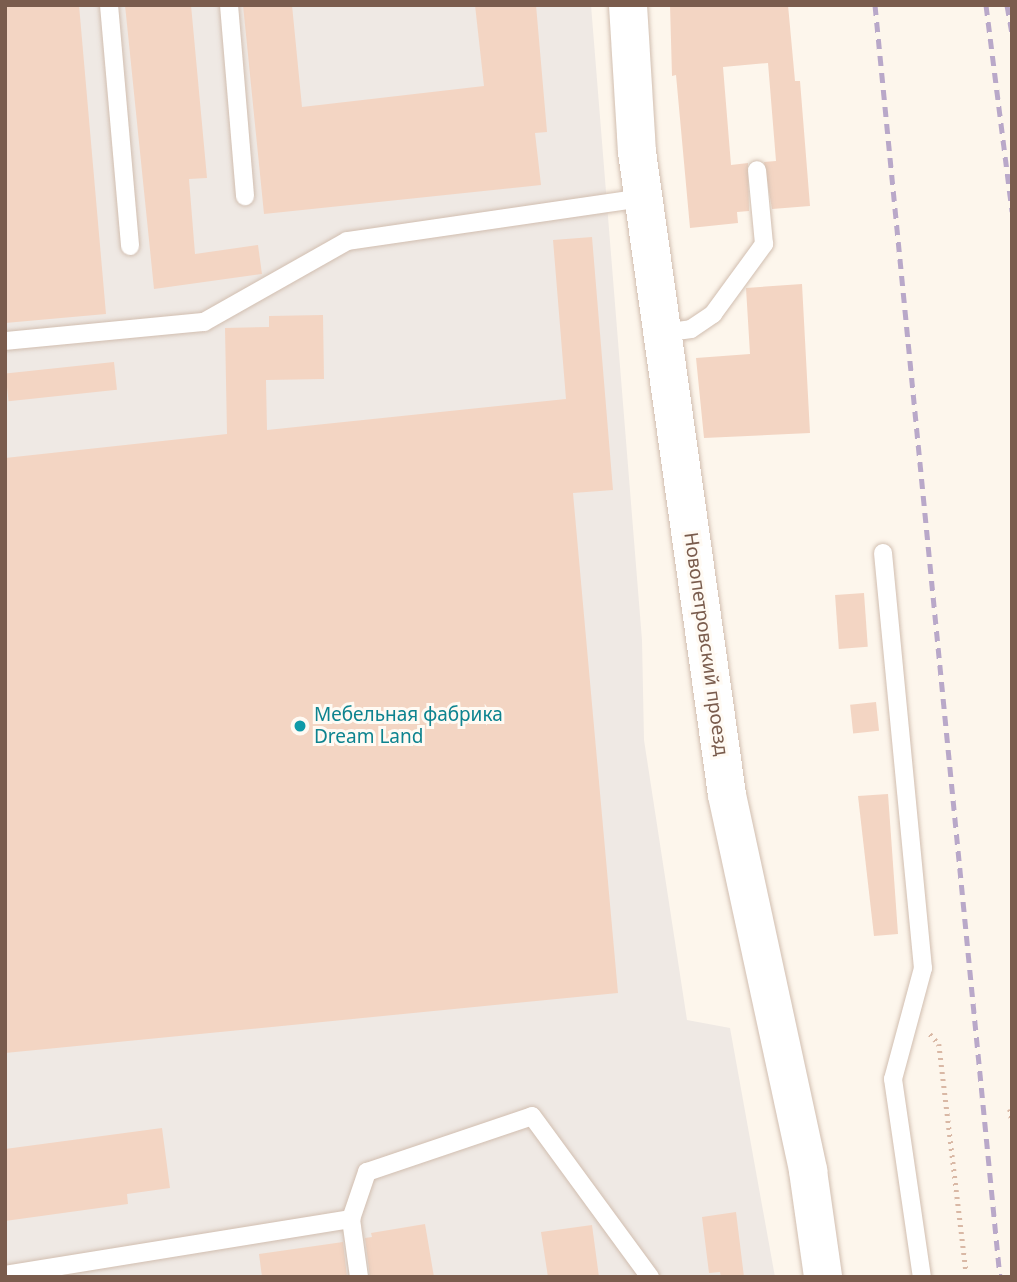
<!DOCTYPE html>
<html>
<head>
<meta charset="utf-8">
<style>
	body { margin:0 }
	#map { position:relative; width:1017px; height:1282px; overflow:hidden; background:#fdf6ec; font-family:"Noto Sans",sans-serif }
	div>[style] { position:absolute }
	.industrial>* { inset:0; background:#efe9e4 }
	.building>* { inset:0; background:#f3d5c3; transform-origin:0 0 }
	.path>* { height:4.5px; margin-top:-2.25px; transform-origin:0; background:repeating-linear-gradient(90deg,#d9b8a5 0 2px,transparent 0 7px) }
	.roads { filter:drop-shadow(0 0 2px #d1beb0) drop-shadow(0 0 2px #d1beb0) }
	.lane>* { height:18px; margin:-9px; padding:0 9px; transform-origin:9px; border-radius:9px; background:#fff }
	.secondary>* { height:38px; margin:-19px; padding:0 19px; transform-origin:19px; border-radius:19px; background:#fff }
	.rail>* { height:5px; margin-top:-2.5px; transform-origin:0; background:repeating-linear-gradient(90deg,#b9a8c9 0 10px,transparent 0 17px) }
	.dots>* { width:19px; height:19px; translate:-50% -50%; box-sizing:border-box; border:4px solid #fffaf3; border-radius:50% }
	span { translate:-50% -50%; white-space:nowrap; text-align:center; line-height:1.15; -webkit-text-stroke:6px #fffaf3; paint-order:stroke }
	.street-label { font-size:19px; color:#7a5c4d }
	.culture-label { font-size:19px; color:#0d838f }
	.left { translate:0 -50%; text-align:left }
	.frame { position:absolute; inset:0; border:7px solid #7a5c4d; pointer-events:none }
</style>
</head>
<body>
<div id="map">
	<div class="industrial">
		<i style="clip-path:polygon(5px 5px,591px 5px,642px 640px,644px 740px,687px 1020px,730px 1028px,775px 1277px,5px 1277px)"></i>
	</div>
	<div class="building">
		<i style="clip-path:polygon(5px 5px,79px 5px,106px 314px,5px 323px)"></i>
		<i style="clip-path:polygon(125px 5px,191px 5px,207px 178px,189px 179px,195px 254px,258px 245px,262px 274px,154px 289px)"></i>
		<i style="clip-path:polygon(243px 5px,292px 5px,302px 107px,484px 86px,475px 5px,536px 5px,547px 132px,535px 133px,541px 185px,264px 214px)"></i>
		<i style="clip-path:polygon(670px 5px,788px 5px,795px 81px,800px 81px,810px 206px,772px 209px,764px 162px,776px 161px,768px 63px,723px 67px,731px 165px,748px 163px,749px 211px,737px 212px,738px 223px,690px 228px,676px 75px,672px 76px)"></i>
		<i style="clip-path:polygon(592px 237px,613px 490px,573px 493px,618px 993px,5px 1053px,5px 458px,227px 434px,225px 328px,269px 327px,269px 316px,323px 315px,324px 379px,266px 380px,267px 430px,566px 399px,553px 240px)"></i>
		<i style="clip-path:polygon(802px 284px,810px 433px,704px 438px,696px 358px,750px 354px,746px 288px)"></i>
		<i style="left:114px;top:362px;width:28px;height:109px;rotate:84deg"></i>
		<i style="left:864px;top:593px;width:54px;height:29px;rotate:86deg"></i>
		<i style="left:876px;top:702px;width:29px;height:26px;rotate:84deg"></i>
		<i style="clip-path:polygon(888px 794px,898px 934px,874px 936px,858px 796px)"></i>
		<i style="clip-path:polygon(162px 1128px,170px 1188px,127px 1194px,128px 1204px,5px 1221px,5px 1149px)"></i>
		<i style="clip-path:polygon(736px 1212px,744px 1277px,721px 1277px,720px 1272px,709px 1273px,702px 1217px)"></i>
		<i style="clip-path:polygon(425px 1224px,434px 1277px,370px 1277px,365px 1238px,372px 1237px,371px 1233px)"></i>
		<i style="clip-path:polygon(592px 1225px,599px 1277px,548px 1277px,541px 1232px)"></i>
		<i style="clip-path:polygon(343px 1242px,347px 1277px,262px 1277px,259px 1254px)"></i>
	</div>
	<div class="path">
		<i style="left:930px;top:1034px;width:13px;rotate:48deg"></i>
		<i style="left:939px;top:1044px;width:230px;rotate:83.2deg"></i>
		<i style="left:1010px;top:1109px;width:12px;rotate:81deg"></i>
	</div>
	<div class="roads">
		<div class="lane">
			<i style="left:109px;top:5px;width:242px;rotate:85deg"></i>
			<i style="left:229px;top:5px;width:192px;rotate:85.2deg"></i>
			<i style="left:663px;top:333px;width:28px;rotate:-8deg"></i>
			<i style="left:691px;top:329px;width:27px;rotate:-34deg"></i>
			<i style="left:713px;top:314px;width:87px;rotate:-53.9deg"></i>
			<i style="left:764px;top:244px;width:74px;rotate:-95.4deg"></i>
			<i style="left:5px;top:341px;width:200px;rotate:-5.5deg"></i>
			<i style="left:204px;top:322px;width:164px;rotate:-29.5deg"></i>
			<i style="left:347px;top:241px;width:299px;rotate:-8.3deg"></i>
			<i style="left:883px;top:553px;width:417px;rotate:84.5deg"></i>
			<i style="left:923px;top:968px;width:115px;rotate:105.1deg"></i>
			<i style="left:893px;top:1079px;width:200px;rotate:81.7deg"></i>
			<i style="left:5px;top:1275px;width:351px;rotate:-9.2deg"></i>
			<i style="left:359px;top:1277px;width:59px;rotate:-97.9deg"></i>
			<i style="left:351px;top:1219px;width:50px;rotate:-71.2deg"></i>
			<i style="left:367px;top:1172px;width:174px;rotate:-18.7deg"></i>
			<i style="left:532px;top:1116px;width:200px;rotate:53.8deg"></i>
		</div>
		<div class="secondary">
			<i style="left:628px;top:5px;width:147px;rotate:86.5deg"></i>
			<i style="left:637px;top:152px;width:649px;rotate:82.03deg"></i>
			<i style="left:727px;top:795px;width:385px;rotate:77.8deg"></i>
			<i style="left:808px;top:1171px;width:107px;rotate:81.9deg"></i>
		</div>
	</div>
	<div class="rail">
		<i style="left:875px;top:5px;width:1278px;rotate:84.39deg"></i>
		<i style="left:986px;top:5px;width:208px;rotate:82.8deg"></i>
		<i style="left:1007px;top:5px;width:27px;rotate:80deg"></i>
	</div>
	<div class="dots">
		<i style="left:300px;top:726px;background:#0f9aa8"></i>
	</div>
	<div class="street-label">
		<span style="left:706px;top:644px;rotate:82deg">Новопетровский проезд</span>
	</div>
	<div class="culture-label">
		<span class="left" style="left:314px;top:726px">Мебельная фабрика<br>Dream Land</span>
	</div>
	<div class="frame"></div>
</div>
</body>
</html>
